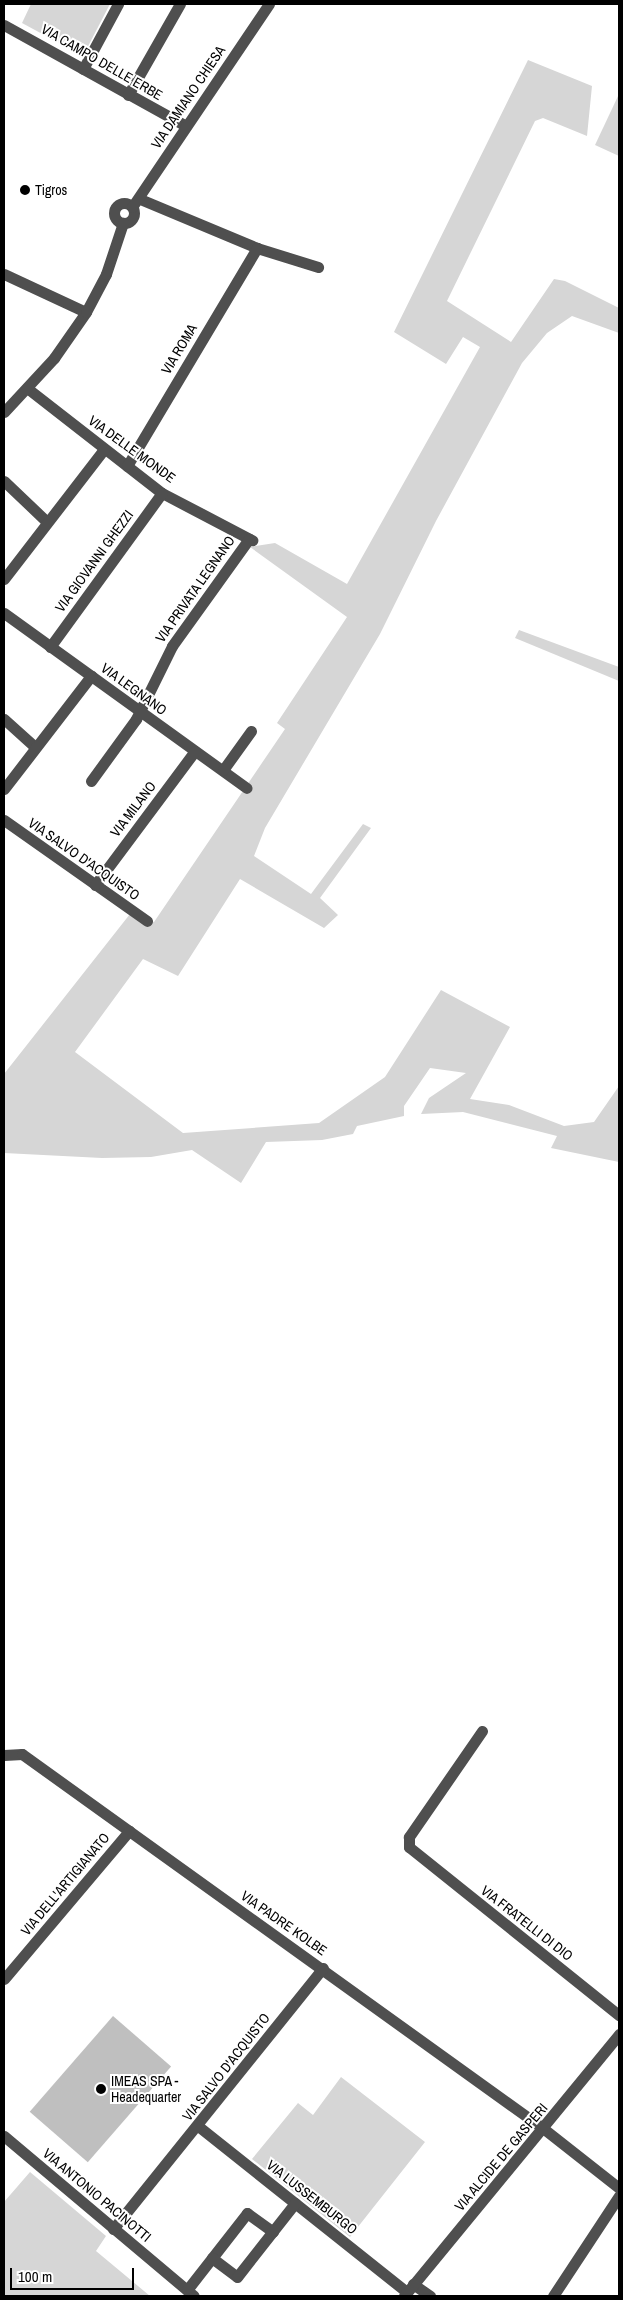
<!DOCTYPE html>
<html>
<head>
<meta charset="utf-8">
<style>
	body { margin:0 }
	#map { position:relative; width:623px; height:2300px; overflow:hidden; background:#fff; font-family:"Archivo Narrow",sans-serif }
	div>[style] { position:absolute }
	.green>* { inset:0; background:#d6d6d6 }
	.building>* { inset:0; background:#bfbfbf; transform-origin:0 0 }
	.minor>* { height:11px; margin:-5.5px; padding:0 5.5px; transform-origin:5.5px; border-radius:5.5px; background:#4f4f4f }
	.minor>.ring { margin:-5.5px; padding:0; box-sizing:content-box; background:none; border:11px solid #4f4f4f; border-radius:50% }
	.dots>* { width:14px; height:14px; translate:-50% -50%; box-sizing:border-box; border:2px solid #fff; border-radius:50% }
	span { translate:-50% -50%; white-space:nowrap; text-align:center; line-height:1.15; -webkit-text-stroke:4px #fff; paint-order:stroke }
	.street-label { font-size:14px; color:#000 }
	.poi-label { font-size:14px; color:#000 }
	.left { translate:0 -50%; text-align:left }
	.frame { position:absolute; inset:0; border:5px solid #000; pointer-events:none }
	.scale { position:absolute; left:10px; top:2268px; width:124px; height:22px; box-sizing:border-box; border:2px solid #000; border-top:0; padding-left:6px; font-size:15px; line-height:18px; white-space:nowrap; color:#000; -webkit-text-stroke:4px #fff; paint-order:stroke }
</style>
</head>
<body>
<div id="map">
	<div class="green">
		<i style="clip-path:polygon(31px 4px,110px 4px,83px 56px,22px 23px)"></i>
		<i style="clip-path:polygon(528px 60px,592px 86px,587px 136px,543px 118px,535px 121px,447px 301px,511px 342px,554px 279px,565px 281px,619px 308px,619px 333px,572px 316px,547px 333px,522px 363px,436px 521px,380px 634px,265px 828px,254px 856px,311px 894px,363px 824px,371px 828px,320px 898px,338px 915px,324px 928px,240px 879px,178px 976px,143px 959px,75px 1052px,183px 1133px,319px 1123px,385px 1077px,441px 990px,510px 1027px,470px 1099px,509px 1105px,564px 1126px,594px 1122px,619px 1086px,619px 1162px,551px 1148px,557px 1136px,463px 1112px,421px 1114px,429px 1098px,466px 1073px,430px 1068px,404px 1106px,404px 1116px,357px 1126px,353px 1134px,322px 1140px,266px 1142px,241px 1183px,192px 1150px,151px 1157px,102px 1158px,4px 1153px,4px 1074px,130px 914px,154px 922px,285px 729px,277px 723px,347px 617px,250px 547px,275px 543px,347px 584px,480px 347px,463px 337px,446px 364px,394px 332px)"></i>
		<i style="clip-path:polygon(619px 94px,619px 156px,595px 145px)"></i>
		<i style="clip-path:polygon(519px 630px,619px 667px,619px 681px,515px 638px)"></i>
		<i style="clip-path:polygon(341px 2077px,425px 2142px,350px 2237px,252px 2159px,298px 2103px,313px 2115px)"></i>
		<i style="clip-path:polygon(30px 2172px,106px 2236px,96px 2251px,150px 2296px,4px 2296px,4px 2202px)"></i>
	</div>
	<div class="building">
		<i style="left:113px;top:2016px;width:77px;height:127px;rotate:41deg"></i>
	</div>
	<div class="minor">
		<i style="left:4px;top:25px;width:208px;rotate:29deg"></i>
		<i style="left:83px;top:69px;width:74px;rotate:-61.7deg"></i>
		<i style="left:128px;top:95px;width:105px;rotate:-60.3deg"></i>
		<i style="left:140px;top:199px;width:127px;rotate:22.7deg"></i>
		<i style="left:257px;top:248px;width:64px;rotate:17.3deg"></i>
		<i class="ring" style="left:114px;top:203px;width:9px;height:9px"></i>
		<i style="left:132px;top:207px;width:245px;rotate:-56deg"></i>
		<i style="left:4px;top:274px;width:90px;rotate:24.9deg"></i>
		<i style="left:27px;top:388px;width:171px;rotate:37.9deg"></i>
		<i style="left:162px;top:493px;width:102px;rotate:27.6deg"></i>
		<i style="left:4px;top:412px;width:74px;rotate:-47.2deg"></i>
		<i style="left:54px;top:358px;width:56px;rotate:-55.2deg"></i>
		<i style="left:86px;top:312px;width:43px;rotate:-62.2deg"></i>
		<i style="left:106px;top:274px;width:54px;rotate:-71.6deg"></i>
		<i style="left:127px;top:466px;width:254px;rotate:-59.2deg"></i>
		<i style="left:4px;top:481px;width:59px;rotate:43.6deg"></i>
		<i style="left:4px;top:579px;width:164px;rotate:-52.4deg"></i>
		<i style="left:4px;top:613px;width:299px;rotate:35.8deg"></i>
		<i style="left:50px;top:647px;width:190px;rotate:-54deg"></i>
		<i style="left:4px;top:719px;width:42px;rotate:42.1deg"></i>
		<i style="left:223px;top:770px;width:48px;rotate:-54.3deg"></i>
		<i style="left:91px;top:781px;width:77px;rotate:-54deg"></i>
		<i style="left:136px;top:719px;width:81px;rotate:-63.7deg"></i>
		<i style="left:172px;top:646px;width:132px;rotate:-54.3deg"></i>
		<i style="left:4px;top:789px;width:143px;rotate:-52.4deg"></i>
		<i style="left:4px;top:820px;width:175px;rotate:35.2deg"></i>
		<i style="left:95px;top:885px;width:167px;rotate:-53.3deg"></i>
		<i style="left:482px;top:1731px;width:129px;rotate:124.6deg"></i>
		<i style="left:409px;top:1837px;width:10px;rotate:90deg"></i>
		<i style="left:409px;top:1847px;width:269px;rotate:38.7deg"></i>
		<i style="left:4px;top:1755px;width:18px;rotate:-3deg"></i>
		<i style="left:22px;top:1754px;width:643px;rotate:35.69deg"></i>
		<i style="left:544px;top:2129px;width:95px;rotate:38.2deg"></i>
		<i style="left:4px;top:1979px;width:194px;rotate:-49.8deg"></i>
		<i style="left:198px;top:2126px;width:267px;rotate:38.5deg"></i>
		<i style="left:4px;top:2136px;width:248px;rotate:40.1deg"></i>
		<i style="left:113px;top:2229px;width:335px;rotate:-51.2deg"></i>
		<i style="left:212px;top:2258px;width:57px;rotate:-52.1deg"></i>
		<i style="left:247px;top:2213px;width:32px;rotate:36deg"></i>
		<i style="left:413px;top:2284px;width:21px;rotate:35deg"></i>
		<i style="left:187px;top:2290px;width:41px;rotate:-52deg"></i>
		<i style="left:212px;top:2258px;width:31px;rotate:37deg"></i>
		<i style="left:237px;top:2277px;width:94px;rotate:-51.9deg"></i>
		<i style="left:404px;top:2296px;width:339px;rotate:-50.6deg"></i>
		<i style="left:553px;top:2296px;width:120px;rotate:-56.6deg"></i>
	</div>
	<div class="dots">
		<i style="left:25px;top:190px;background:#000"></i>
		<i style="left:101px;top:2089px;background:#000"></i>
	</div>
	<div class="street-label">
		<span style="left:102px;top:62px;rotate:30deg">VIA CAMPO DELLE ERBE</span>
		<span style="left:188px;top:97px;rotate:-56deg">VIA DAMIANO CHIESA</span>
		<span style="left:179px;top:349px;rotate:-59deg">VIA ROMA</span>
		<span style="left:132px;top:449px;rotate:36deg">VIA DELLE MONDE</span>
		<span style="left:94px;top:561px;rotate:-54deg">VIA GIOVANNI GHEZZI</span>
		<span style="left:195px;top:589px;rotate:-55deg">VIA PRIVATA LEGNANO</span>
		<span style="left:134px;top:689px;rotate:36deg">VIA LEGNANO</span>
		<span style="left:133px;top:809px;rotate:-53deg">VIA MILANO</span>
		<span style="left:84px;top:859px;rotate:35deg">VIA SALVO D'ACQUISTO</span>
		<span style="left:65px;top:1884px;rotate:-50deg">VIA DELL'ARTIGIANATO</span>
		<span style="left:284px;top:1923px;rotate:35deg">VIA PADRE KOLBE</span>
		<span style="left:527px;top:1923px;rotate:38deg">VIA FRATELLI DI DIO</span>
		<span style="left:226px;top:2067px;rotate:-52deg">VIA SALVO D'ACQUISTO</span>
		<span style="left:501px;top:2157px;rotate:-50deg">VIA ALCIDE DE GASPERI</span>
		<span style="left:97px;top:2195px;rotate:40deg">VIA ANTONIO PACINOTTI</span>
		<span style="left:312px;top:2197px;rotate:38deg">VIA LUSSEMBURGO</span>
	</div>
	<div class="poi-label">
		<span class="left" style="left:35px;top:190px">Tigros</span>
		<span class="left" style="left:111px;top:2089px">IMEAS SPA -<br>Headequarter</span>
	</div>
	<div class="frame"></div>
	<div class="scale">100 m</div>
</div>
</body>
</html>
